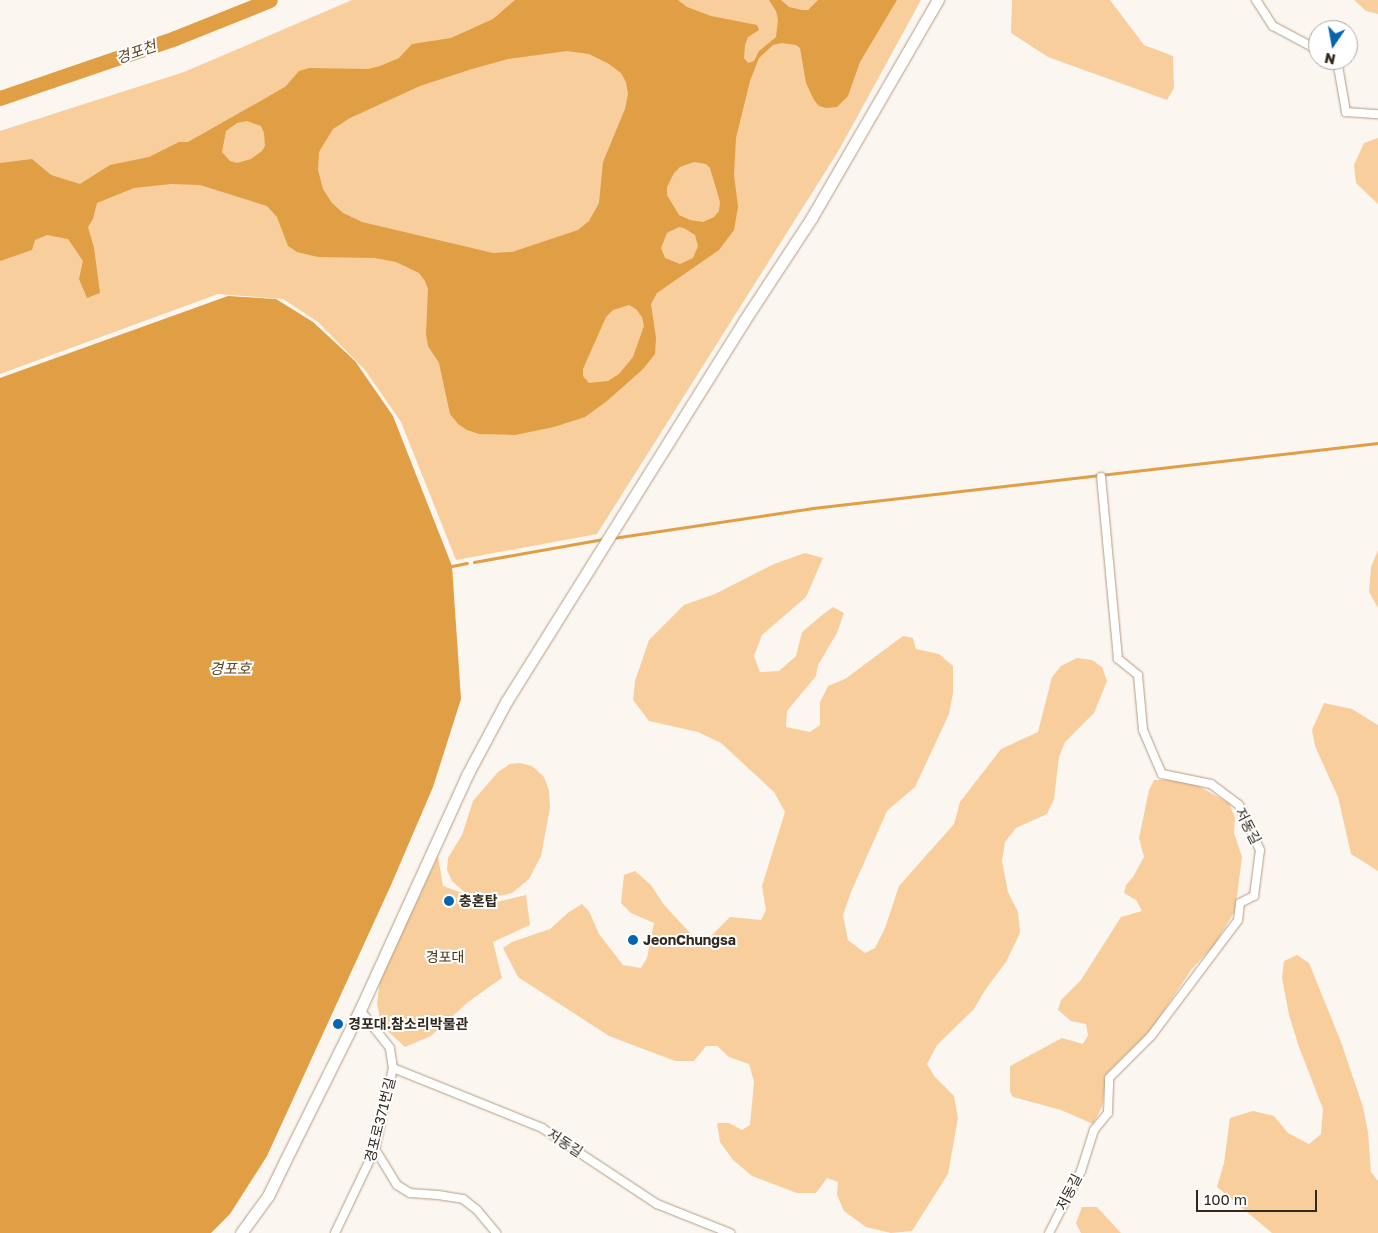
<!DOCTYPE html>
<html>
<head>
<meta charset="utf-8">
<style>
	body { margin:0 }
	#map { position:relative; width:1378px; height:1233px; overflow:hidden; background:#fcf6f1; font-family:"Golos Text","Noto Sans KR",sans-serif }
	div>[style] { position:absolute }
	.green>* { inset:0; background:#f8ce9d }
	.water>* { inset:0; background:#e09e45 }
	.stream>* { height:2.5px; margin:-1.25px; padding:0 1.25px; transform-origin:1.25px; border-radius:1.25px; background:#e09e45 }
	.river>* { height:15px; margin:-7.5px; padding:0 7.5px; transform-origin:7.5px; border-radius:7.5px; background:#e09e45 }
	.roads { filter:drop-shadow(0 0 1px #b39b80) drop-shadow(0 0 1px #b39b80) }
	.street>* { height:8px; margin:-4px; padding:0 4px; transform-origin:4px; border-radius:4px; background:#fff }
	.secondary>* { height:11px; margin:-5.5px; padding:0 5.5px; transform-origin:5.5px; border-radius:5.5px; background:#fff }
	.dots>* { width:14px; height:14px; translate:-50% -50%; box-sizing:border-box; border:2px solid #fff; border-radius:50% }
	span { translate:-50% -50%; white-space:nowrap; text-align:center; line-height:1.15; -webkit-text-stroke:4px #fff; paint-order:stroke }
	.street-label { font-size:14px; color:#32291e }
	.poi-label { font-size:14px; color:#32291e; font-weight:700 }
	.left { translate:0 -50%; text-align:left }
	.park-label { font-size:14px; color:#4b300a }
	.water-label { font-size:15px; color:#624522; font-style:italic }
	.north { position:absolute; left:1308px; top:20px; width:50px; height:50px; box-sizing:border-box; background:#fff; border:1px solid #ada9a5; border-radius:50%; rotate:192deg; font-size:14px; font-weight:700; line-height:20px; text-align:center; color:#32291e }
	.north::after { content:''; display:block; margin:auto; width:18px; height:22px; background:#0465b1; clip-path:polygon(50% 0,100% 100%,50% 72%,0 100%) }
	.scale { position:absolute; left:1196px; top:1190px; width:121px; height:22px; box-sizing:border-box; border:2px solid #32291e; border-top:0; padding-left:6px; font-size:15px; line-height:18px; white-space:nowrap; color:#32291e; -webkit-text-stroke:4px #fff; paint-order:stroke }
</style>
</head>
<body>
<div id="map">
	<div class="green">
		<i style="clip-path:polygon(352px 0,921px 0,839px 150px,597px 534px,456px 560px,401px 422px,365px 370px,318px 322px,283px 299px,218px 294px,0 374px,0 131px,184px 72px)"></i>
		<i style="clip-path:polygon(1012px 0,1110px 0,1144px 45px,1173px 56px,1174px 88px,1167px 100px,1048px 57px,1011px 33px)"></i>
		<i style="clip-path:polygon(1354px 0,1378px 0,1378px 14px,1366px 11px)"></i>
		<i style="clip-path:polygon(1378px 138px,1378px 204px,1356px 183px,1354px 165px,1364px 143px)"></i>
		<i style="clip-path:polygon(1378px 550px,1378px 608px,1369px 592px,1371px 567px)"></i>
		<i style="clip-path:polygon(805px 553px,823px 558px,806px 597px,762px 635px,754px 656px,760px 672px,779px 671px,796px 656px,802px 632px,821px 616px,833px 607px,844px 613px,837px 633px,818px 665px,816px 676px,787px 711px,786px 727px,810px 732px,820px 725px,820px 702px,828px 686px,845px 679px,903px 636px,913px 638px,916px 649px,939px 654px,953px 666px,953px 693px,949px 714px,915px 787px,887px 811px,851px 892px,843px 915px,848px 940px,865px 953px,875px 948px,885px 928px,899px 886px,954px 824px,960px 802px,1001px 749px,1038px 732px,1052px 677px,1061px 666px,1077px 658px,1092px 660px,1102px 667px,1107px 681px,1094px 713px,1065px 742px,1059px 757px,1054px 799px,1047px 814px,1016px 828px,1005px 842px,1002px 861px,1008px 892px,1018px 912px,1020px 933px,1006px 962px,985px 990px,974px 1009px,937px 1045px,927px 1064px,935px 1077px,954px 1096px,958px 1118px,948px 1174px,912px 1231px,891px 1233px,866px 1227px,844px 1211px,837px 1195px,838px 1182px,827px 1178px,816px 1193px,797px 1193px,752px 1176px,733px 1160px,720px 1142px,717px 1123px,729px 1123px,742px 1130px,750px 1125px,754px 1082px,749px 1064px,729px 1057px,717px 1046px,706px 1046px,694px 1061px,675px 1061px,609px 1036px,518px 977px,503px 948px,512px 942px,550px 929px,569px 912px,582px 904px,589px 911px,599px 934px,623px 965px,641px 968px,647px 958px,654px 923px,631px 913px,621px 903px,624px 875px,635px 871px,651px 885px,664px 905px,694px 937px,711px 936px,730px 917px,761px 920px,766px 910px,762px 886px,785px 812px,774px 792px,721px 743px,698px 732px,649px 721px,633px 700px,635px 681px,649px 640px,684px 605px,715px 594px,774px 564px)"></i>
		<i style="clip-path:polygon(1324px 703px,1352px 709px,1378px 725px,1378px 871px,1351px 854px,1338px 797px,1315px 746px,1312px 730px)"></i>
		<i style="clip-path:polygon(520px 763px,532px 766px,544px 777px,549px 790px,550px 808px,541px 856px,529px 879px,512px 893px,487px 899px,473px 900px,452px 881px,447px 870px,448px 858px,462px 835px,473px 801px,498px 772px,510px 764px)"></i>
		<i style="clip-path:polygon(1154px 780px,1188px 780px,1229px 803px,1235px 818px,1234px 833px,1242px 857px,1235px 911px,1215px 944px,1191px 970px,1151px 1030px,1107px 1073px,1102px 1107px,1093px 1124px,1061px 1110px,1013px 1097px,1010px 1092px,1010px 1066px,1062px 1038px,1083px 1044px,1088px 1035px,1086px 1024px,1071px 1021px,1058px 1010px,1061px 1000px,1081px 980px,1121px 917px,1142px 911px,1136px 900px,1124px 893px,1126px 885px,1133px 877px,1144px 857px,1139px 838px,1149px 790px)"></i>
		<i style="clip-path:polygon(438px 856px,443px 886px,462px 893px,466px 909px,526px 895px,530px 925px,493px 942px,502px 978px,468px 1002px,431px 1036px,405px 1047px,381px 1025px,377px 1003px,380px 980px)"></i>
		<i style="clip-path:polygon(1297px 955px,1309px 963px,1341px 1042px,1363px 1107px,1368px 1132px,1371px 1172px,1378px 1181px,1378px 1233px,1272px 1233px,1217px 1187px,1224px 1163px,1230px 1118px,1253px 1111px,1274px 1116px,1288px 1133px,1309px 1144px,1321px 1134px,1323px 1109px,1299px 1047px,1289px 1015px,1282px 978px,1284px 961px)"></i>
		<i style="clip-path:polygon(1082px 1207px,1097px 1207px,1121px 1233px,1081px 1233px,1076px 1223px)"></i>
	</div>
	<div class="water">
		<i style="clip-path:polygon(evenodd,515px 0,678px 0,687px 7px,711px 16px,757px 25px,759px 30px,748px 37px,745px 45px,744px 58px,748px 63px,754px 61px,759px 51px,776px 37px,778px 20px,776px 11px,769px 0,781px 0,789px 7px,802px 10px,808px 10px,818px 0,897px 0,860px 62px,848px 96px,837px 107px,826px 108px,819px 106px,814px 100px,806px 83px,800px 48px,796px 45px,782px 43px,773px 45px,759px 58px,750px 81px,736px 138px,734px 175px,738px 207px,734px 230px,719px 250px,657px 293px,651px 304px,656px 338px,655px 354px,643px 369px,607px 401px,585px 417px,554px 427px,515px 435px,479px 434px,467px 430px,458px 424px,450px 414px,439px 363px,428px 346px,426px 334px,428px 289px,425px 281px,419px 273px,396px 262px,375px 258px,318px 257px,297px 252px,288px 246px,277px 217px,267px 206px,200px 185px,171px 184px,134px 188px,97px 203px,93px 219px,88px 227px,94px 248px,100px 293px,87px 298px,79px 279px,83px 261px,68px 239px,47px 235px,35px 240px,32px 250px,0 261px,0 163px,32px 159px,51px 175px,80px 184px,110px 165px,149px 157px,179px 142px,188px 142px,271px 95px,286px 86px,299px 71px,309px 68px,368px 69px,380px 66px,399px 58px,412px 44px,451px 38px,493px 19px,515px 0,567px 51px,589px 54px,609px 64px,621px 73px,626px 82px,628px 94px,625px 109px,603px 162px,599px 203px,589px 221px,578px 230px,512px 252px,493px 253px,362px 222px,343px 213px,332px 203px,323px 189px,318px 170px,319px 152px,333px 129px,350px 118px,420px 86px,472px 69px,508px 59px,567px 51px,515px 0,247px 121px,261px 126px,264px 133px,265px 146px,262px 151px,251px 159px,237px 163px,230px 161px,222px 152px,226px 131px,237px 123px,247px 121px,515px 0,694px 162px,706px 164px,710px 168px,720px 202px,719px 211px,714px 217px,703px 222px,690px 220px,679px 215px,667px 195px,667px 187px,674px 173px,680px 167px,694px 162px,515px 0,679px 227px,684px 228px,695px 235px,698px 246px,693px 258px,680px 264px,665px 258px,661px 248px,667px 233px,679px 227px,515px 0,629px 305px,636px 309px,642px 317px,644px 326px,633px 357px,619px 374px,608px 381px,589px 383px,583px 376px,583px 369px,606px 317px,613px 310px,629px 305px)"></i>
		<i style="clip-path:polygon(228px 296px,276px 299px,313px 322px,355px 361px,393px 416px,452px 566px,461px 699px,433px 787px,391px 885px,267px 1156px,230px 1214px,211px 1233px,0 1233px,0 378px)"></i>
	</div>
	<div class="stream">
		<i style="left:613px;top:538px;width:202px;rotate:-8.5deg"></i>
		<i style="left:813px;top:508px;width:569px;rotate:-6.56deg"></i>
		<i style="left:474px;top:562px;width:131px;rotate:-10.1deg"></i>
		<i style="left:452px;top:566px;width:15px;rotate:-11deg"></i>
	</div>
	<div class="river">
		<i style="left:0;top:98px;width:185px;rotate:-18.9deg"></i>
		<i style="left:175px;top:38px;width:102px;rotate:-21.8deg"></i>
	</div>
	<div class="roads">
		<div class="street">
			<i style="left:1256px;top:0;width:31px;rotate:57deg"></i>
			<i style="left:1273px;top:26px;width:51px;rotate:28.1deg"></i>
			<i style="left:1337px;top:60px;width:53px;rotate:80.2deg"></i>
			<i style="left:1346px;top:112px;width:32px;rotate:4deg"></i>
			<i style="left:393px;top:1068px;width:161px;rotate:21.9deg"></i>
			<i style="left:542px;top:1128px;width:138px;rotate:33.5deg"></i>
			<i style="left:657px;top:1204px;width:79px;rotate:21.7deg"></i>
			<i style="left:375px;top:1149px;width:42px;rotate:58.6deg"></i>
			<i style="left:397px;top:1185px;width:15px;rotate:32deg"></i>
			<i style="left:410px;top:1193px;width:28px;rotate:4deg"></i>
			<i style="left:438px;top:1195px;width:25px;rotate:9deg"></i>
			<i style="left:463px;top:1199px;width:18px;rotate:38deg"></i>
			<i style="left:477px;top:1210px;width:30px;rotate:50deg"></i>
			<i style="left:335px;top:1233px;width:93px;rotate:-64.5deg"></i>
			<i style="left:375px;top:1149px;width:83px;rotate:-77.5deg"></i>
			<i style="left:393px;top:1068px;width:20px;rotate:-99deg"></i>
			<i style="left:390px;top:1048px;width:48px;rotate:-128.3deg"></i>
			<i style="left:1049px;top:1233px;width:70px;rotate:-62.7deg"></i>
			<i style="left:1081px;top:1171px;width:43px;rotate:-72.4deg"></i>
			<i style="left:1094px;top:1130px;width:22px;rotate:-51deg"></i>
			<i style="left:1108px;top:1113px;width:35px;rotate:-88deg"></i>
			<i style="left:1109px;top:1078px;width:59px;rotate:-45deg"></i>
			<i style="left:1151px;top:1036px;width:145px;rotate:-53.1deg"></i>
			<i style="left:1238px;top:920px;width:17px;rotate:-83deg"></i>
			<i style="left:1240px;top:903px;width:16px;rotate:-27deg"></i>
			<i style="left:1254px;top:896px;width:46px;rotate:-82.6deg"></i>
			<i style="left:1260px;top:850px;width:50px;rotate:-115deg"></i>
			<i style="left:1239px;top:805px;width:35px;rotate:-143deg"></i>
			<i style="left:1211px;top:784px;width:50px;rotate:-168.5deg"></i>
			<i style="left:1162px;top:774px;width:12px;rotate:-114deg"></i>
			<i style="left:1157px;top:763px;width:36px;rotate:-113deg"></i>
			<i style="left:1143px;top:730px;width:55px;rotate:-95.2deg"></i>
			<i style="left:1138px;top:675px;width:26px;rotate:-141deg"></i>
			<i style="left:1118px;top:659px;width:183px;rotate:-95.3deg"></i>
		</div>
		<div class="secondary">
			<i style="left:241px;top:1233px;width:46px;rotate:-53.9deg"></i>
			<i style="left:268px;top:1196px;width:39px;rotate:-64deg"></i>
			<i style="left:285px;top:1161px;width:169px;rotate:-63.6deg"></i>
			<i style="left:360px;top:1010px;width:258px;rotate:-65.5deg"></i>
			<i style="left:467px;top:775px;width:83px;rotate:-61.9deg"></i>
			<i style="left:506px;top:702px;width:449px;rotate:-58deg"></i>
			<i style="left:744px;top:321px;width:124px;rotate:-56.8deg"></i>
			<i style="left:812px;top:217px;width:251px;rotate:-59.9deg"></i>
		</div>
	</div>
	<div class="dots">
		<i style="left:449px;top:901px;background:#0465b1"></i>
		<i style="left:633px;top:940px;background:#0465b1"></i>
		<i style="left:338px;top:1024px;background:#0465b1"></i>
	</div>
	<div class="street-label">
		<span style="left:1248px;top:826px;rotate:63deg">저동길</span>
		<span style="left:380px;top:1120px;rotate:-76deg">경포로371번길</span>
		<span style="left:565px;top:1143px;rotate:33deg">저동길</span>
		<span style="left:1069px;top:1192px;rotate:-63deg">저동길</span>
	</div>
	<div class="poi-label">
		<span class="left" style="left:459px;top:901px">충혼탑</span>
		<span class="left" style="left:643px;top:940px">JeonChungsa</span>
		<span class="left" style="left:348px;top:1024px">경포대.참소리박물관</span>
	</div>
	<div class="park-label">
		<span style="left:445px;top:957px">경포대</span>
	</div>
	<div class="water-label">
		<span style="left:136px;top:52px;rotate:-19deg">경포천</span>
		<span style="left:230px;top:669px">경포호</span>
	</div>
	<div class="north">N</div>
	<div class="scale">100 m</div>
</div>
</body>
</html>
